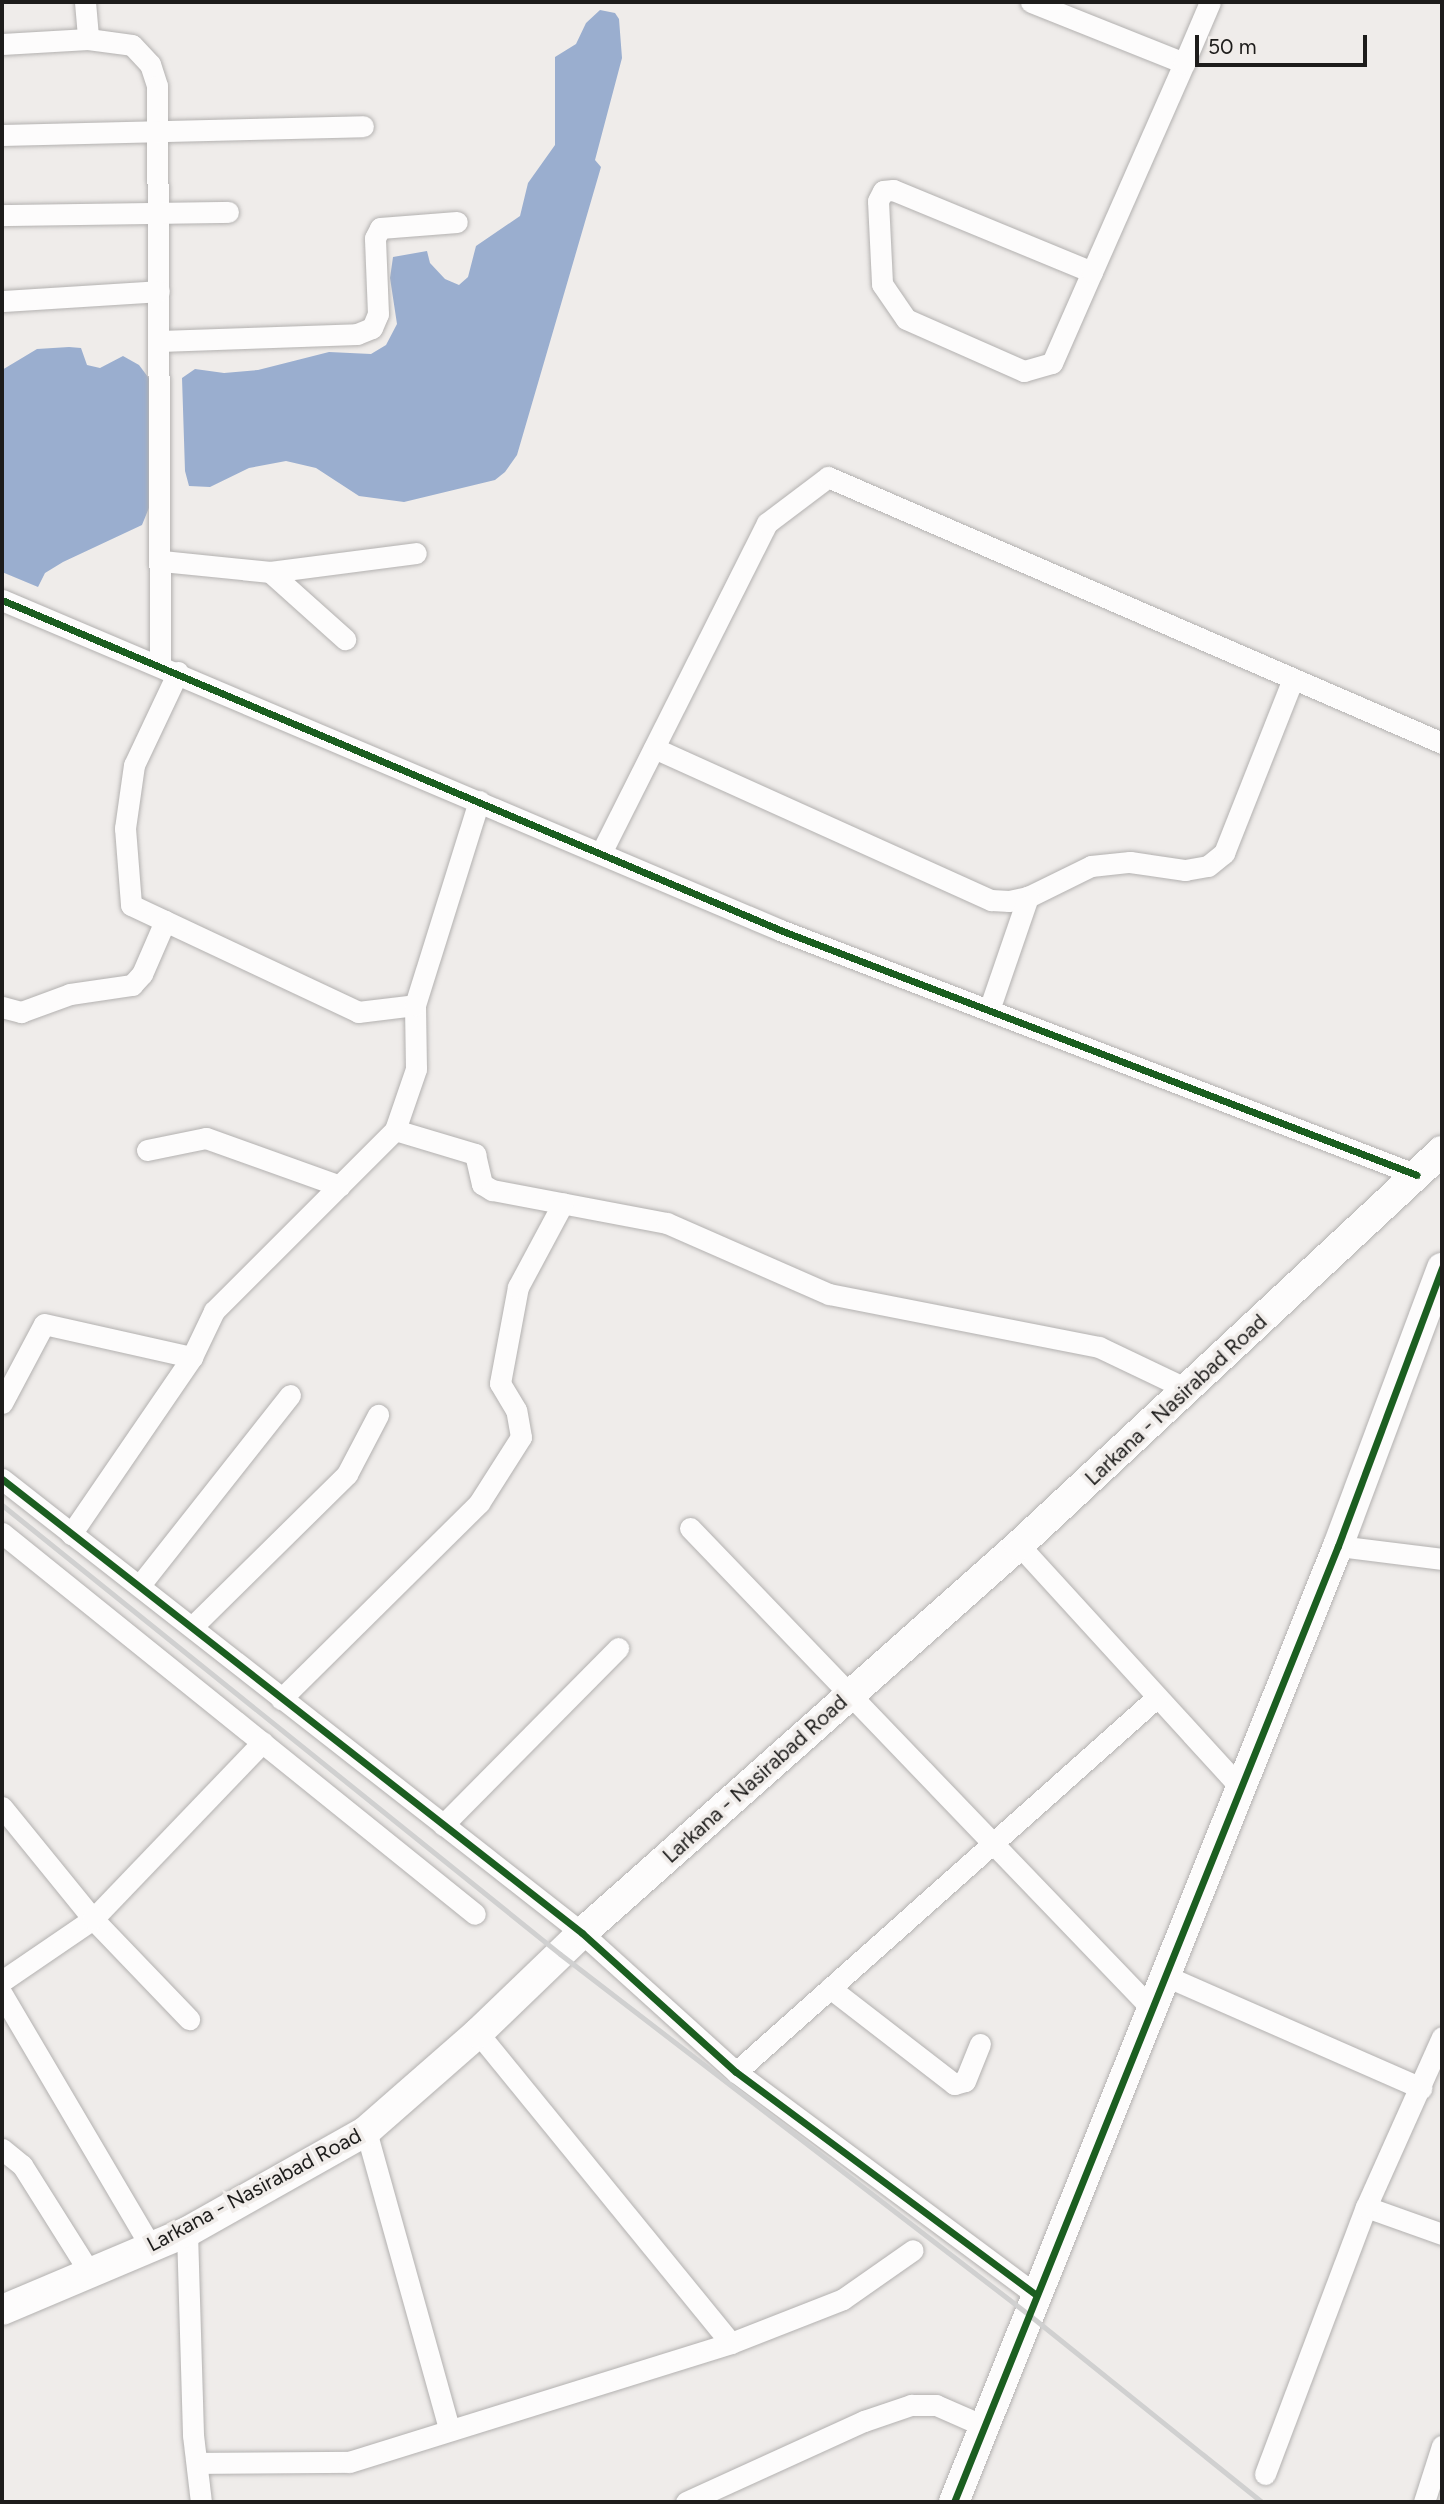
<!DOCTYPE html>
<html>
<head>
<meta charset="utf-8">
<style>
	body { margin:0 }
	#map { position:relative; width:1444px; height:2504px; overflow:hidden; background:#efecea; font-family:Figtree,sans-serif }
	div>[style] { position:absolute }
	.water>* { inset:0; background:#9aaecf }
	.roads { filter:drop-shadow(0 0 2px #b3b1b0) drop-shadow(0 0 2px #b3b1b0) }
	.street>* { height:21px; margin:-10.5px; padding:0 10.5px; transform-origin:10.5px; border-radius:10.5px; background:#fdfcfc }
	.secondary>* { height:30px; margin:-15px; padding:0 15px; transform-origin:15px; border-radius:15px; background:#fdfcfc }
	.rail>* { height:5px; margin:-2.5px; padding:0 2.5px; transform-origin:2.5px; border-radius:2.5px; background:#d0d0d0 }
	.cycleway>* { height:7px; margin:-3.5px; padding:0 3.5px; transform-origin:3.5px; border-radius:3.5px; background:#1b5e20 }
	span { translate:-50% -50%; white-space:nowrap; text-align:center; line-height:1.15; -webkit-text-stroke:7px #f0ece9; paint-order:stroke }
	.street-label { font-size:21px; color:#1d1c1b }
	.frame { position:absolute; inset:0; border:4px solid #1d1c1b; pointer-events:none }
	.scale { position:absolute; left:1195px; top:35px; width:172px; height:32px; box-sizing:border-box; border:4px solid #1d1c1b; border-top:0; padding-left:9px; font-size:21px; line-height:24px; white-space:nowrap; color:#1d1c1b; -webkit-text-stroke:5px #f0ece9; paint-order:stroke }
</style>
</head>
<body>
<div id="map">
	<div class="water">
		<i style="clip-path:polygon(600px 10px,615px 13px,619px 19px,622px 58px,595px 160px,601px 167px,517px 455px,505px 472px,495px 480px,404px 502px,359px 496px,316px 468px,286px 461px,249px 468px,210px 487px,189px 486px,185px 471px,182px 378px,195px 369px,224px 373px,258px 370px,329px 352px,371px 354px,386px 345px,397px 324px,390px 278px,393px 257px,427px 251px,430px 263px,445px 279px,459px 285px,468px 277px,476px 246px,520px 216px,528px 183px,555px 145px,555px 57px,576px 44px,586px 23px)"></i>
		<i style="clip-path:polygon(69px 347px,81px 348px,87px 365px,100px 368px,123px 356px,139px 365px,151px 381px,153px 498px,142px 525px,63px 562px,45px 573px,38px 587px,2px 572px,2px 370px,37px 349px)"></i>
	</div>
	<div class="roads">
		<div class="street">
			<i style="left:85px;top:2px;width:37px;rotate:85deg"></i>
			<i style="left:88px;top:39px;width:44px;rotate:7.8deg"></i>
			<i style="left:132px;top:45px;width:26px;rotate:47deg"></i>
			<i style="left:150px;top:64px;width:23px;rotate:72deg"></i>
			<i style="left:157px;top:86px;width:578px;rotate:89.7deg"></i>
			<i style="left:1031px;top:2px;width:165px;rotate:21.7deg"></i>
			<i style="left:2px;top:44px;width:86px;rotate:-3.3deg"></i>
			<i style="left:2px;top:135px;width:361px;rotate:-1.4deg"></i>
			<i style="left:2px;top:215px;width:226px;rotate:-0.8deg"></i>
			<i style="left:1092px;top:272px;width:215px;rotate:-157.6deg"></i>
			<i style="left:893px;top:190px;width:10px;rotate:174deg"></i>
			<i style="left:883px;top:191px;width:11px;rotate:117deg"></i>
			<i style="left:878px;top:201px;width:83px;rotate:87.2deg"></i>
			<i style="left:882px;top:284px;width:42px;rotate:55.6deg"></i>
			<i style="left:906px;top:319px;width:129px;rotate:23.8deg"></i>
			<i style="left:1024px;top:371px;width:29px;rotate:-16deg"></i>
			<i style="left:1052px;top:363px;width:99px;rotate:-66.3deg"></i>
			<i style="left:1092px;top:272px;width:228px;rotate:-66.2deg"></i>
			<i style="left:1184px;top:63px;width:66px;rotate:-66.9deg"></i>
			<i style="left:2px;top:301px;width:157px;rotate:-3.6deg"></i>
			<i style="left:160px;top:341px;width:197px;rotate:-2deg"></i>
			<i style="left:357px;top:334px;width:16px;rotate:-22deg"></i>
			<i style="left:372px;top:328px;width:15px;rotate:-67deg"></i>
			<i style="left:378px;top:314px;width:76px;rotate:-92.3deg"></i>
			<i style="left:375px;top:238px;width:11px;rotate:-63deg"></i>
			<i style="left:380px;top:228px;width:77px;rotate:-4.5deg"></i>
			<i style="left:162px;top:561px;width:109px;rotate:5.8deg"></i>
			<i style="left:270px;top:572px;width:147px;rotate:-7.4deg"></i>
			<i style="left:270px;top:572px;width:101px;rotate:41.8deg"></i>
			<i style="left:2px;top:600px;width:845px;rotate:22.98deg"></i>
			<i style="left:780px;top:930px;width:682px;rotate:21.04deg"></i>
			<i style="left:178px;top:672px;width:103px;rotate:115.3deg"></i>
			<i style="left:134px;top:765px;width:64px;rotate:98.1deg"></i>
			<i style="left:125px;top:828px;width:77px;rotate:85.5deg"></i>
			<i style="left:131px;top:905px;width:251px;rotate:25.2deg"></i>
			<i style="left:358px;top:1012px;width:57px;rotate:-7deg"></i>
			<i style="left:654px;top:748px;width:370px;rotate:24.3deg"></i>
			<i style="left:991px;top:900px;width:18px;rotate:3deg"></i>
			<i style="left:1009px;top:901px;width:19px;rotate:-12deg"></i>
			<i style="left:1028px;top:897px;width:70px;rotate:-26.2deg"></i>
			<i style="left:1091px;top:866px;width:39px;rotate:-6deg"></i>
			<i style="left:1130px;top:862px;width:56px;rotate:8.3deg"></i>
			<i style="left:1185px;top:870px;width:23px;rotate:-10deg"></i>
			<i style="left:1208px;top:866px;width:21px;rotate:-39deg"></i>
			<i style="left:1224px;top:853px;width:187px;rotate:-68.4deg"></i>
			<i style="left:601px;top:853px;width:369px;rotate:-63.3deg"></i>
			<i style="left:767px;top:523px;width:76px;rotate:-37deg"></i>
			<i style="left:828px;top:477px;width:669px;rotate:23.42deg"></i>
			<i style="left:2px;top:1007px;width:20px;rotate:15deg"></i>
			<i style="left:21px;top:1012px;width:52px;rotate:-20.2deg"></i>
			<i style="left:70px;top:994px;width:63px;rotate:-8.3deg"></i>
			<i style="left:132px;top:985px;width:15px;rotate:-48deg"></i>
			<i style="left:142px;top:974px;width:58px;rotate:-66.5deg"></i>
			<i style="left:989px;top:1010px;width:120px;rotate:-71deg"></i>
			<i style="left:395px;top:1130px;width:84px;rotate:16.7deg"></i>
			<i style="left:475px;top:1154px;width:31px;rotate:77deg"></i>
			<i style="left:482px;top:1184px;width:12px;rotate:31deg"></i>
			<i style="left:492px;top:1190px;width:178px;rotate:10.7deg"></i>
			<i style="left:667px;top:1223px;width:177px;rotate:23.7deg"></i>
			<i style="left:829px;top:1294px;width:275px;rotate:11.1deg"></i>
			<i style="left:1099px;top:1347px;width:98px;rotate:25.5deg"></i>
			<i style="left:147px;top:1150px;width:60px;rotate:-11.5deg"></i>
			<i style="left:206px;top:1138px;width:142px;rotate:19.7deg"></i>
			<i style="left:2px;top:1403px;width:89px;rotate:-62deg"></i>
			<i style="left:44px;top:1324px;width:152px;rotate:12.6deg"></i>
			<i style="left:2px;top:1479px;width:737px;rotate:38.05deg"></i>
			<i style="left:582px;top:1933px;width:207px;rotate:42.1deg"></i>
			<i style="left:736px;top:2072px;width:372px;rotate:36.6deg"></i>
			<i style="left:690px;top:1528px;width:668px;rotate:46.15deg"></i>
			<i style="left:2px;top:1533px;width:607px;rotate:38.85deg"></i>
			<i style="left:71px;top:1534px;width:214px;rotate:-55.6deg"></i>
			<i style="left:192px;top:1357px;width:51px;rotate:-64.4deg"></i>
			<i style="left:214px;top:1311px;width:256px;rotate:-45deg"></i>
			<i style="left:395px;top:1130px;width:65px;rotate:-71deg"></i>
			<i style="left:416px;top:1069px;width:64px;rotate:-90.9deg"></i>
			<i style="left:415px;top:1005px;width:214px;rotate:-72.6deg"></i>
			<i style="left:1019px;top:1545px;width:329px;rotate:47.6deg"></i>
			<i style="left:1338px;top:1546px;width:105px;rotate:7.1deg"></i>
			<i style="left:140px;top:1585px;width:242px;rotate:-51.7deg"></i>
			<i style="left:192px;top:1627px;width:218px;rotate:-44.6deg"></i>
			<i style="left:347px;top:1474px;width:67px;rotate:-62.3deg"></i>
			<i style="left:281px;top:1699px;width:279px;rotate:-44.7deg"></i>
			<i style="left:479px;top:1503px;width:78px;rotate:-57.5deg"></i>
			<i style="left:521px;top:1437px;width:27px;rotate:-100deg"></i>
			<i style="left:516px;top:1410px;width:31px;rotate:-121deg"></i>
			<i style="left:500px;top:1383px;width:98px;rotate:-79.4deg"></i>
			<i style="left:518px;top:1287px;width:95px;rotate:-61.8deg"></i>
			<i style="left:2px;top:1807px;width:144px;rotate:50.9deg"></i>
			<i style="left:93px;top:1919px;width:139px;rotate:46.2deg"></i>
			<i style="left:443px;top:1825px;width:249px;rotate:-45.3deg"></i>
			<i style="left:1166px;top:1976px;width:279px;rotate:23.7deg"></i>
			<i style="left:2px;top:1981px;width:110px;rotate:-34.3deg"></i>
			<i style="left:93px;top:1919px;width:245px;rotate:-46.2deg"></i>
			<i style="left:830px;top:1988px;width:157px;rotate:37.7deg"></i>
			<i style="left:954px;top:2084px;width:11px;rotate:-15deg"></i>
			<i style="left:965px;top:2081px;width:40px;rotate:-68deg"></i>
			<i style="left:2px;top:1994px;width:294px;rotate:59.5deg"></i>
			<i style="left:478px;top:2033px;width:400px;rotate:50.8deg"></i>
			<i style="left:736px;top:2072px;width:562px;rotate:-41.68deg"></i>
			<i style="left:366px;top:2131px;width:309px;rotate:74.4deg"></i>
			<i style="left:2px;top:2149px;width:26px;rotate:39deg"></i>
			<i style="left:22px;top:2165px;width:128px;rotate:57.8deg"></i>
			<i style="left:1366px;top:2207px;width:81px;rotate:19.6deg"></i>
			<i style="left:187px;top:2232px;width:203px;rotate:88.3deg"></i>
			<i style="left:193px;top:2435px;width:67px;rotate:83.2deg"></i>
			<i style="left:197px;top:2463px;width:152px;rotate:-0.4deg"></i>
			<i style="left:349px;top:2462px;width:400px;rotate:-17.3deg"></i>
			<i style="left:731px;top:2343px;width:120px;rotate:-21.4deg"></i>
			<i style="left:843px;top:2299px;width:85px;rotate:-35deg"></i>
			<i style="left:1265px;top:2474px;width:285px;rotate:-69.3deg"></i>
			<i style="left:1366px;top:2207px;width:186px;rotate:-65.9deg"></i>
			<i style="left:686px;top:2502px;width:196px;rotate:-24.5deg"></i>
			<i style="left:864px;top:2421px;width:50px;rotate:-18.8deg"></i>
			<i style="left:911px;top:2405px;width:25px"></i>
			<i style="left:936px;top:2405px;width:52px;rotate:23.6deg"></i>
			<i style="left:1424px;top:2502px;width:59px;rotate:-72.2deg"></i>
		</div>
		<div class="secondary">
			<i style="left:2px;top:2310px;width:201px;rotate:-22.9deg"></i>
			<i style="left:187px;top:2232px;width:206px;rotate:-29.4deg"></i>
			<i style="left:366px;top:2131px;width:149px;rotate:-41.2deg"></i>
			<i style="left:478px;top:2033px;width:144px;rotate:-43.9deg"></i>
			<i style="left:582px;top:1933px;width:584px;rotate:-41.6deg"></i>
			<i style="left:1019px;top:1545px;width:578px;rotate:-42.97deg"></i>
			<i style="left:954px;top:2502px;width:1030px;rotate:-68.12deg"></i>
			<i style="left:1338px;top:1546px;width:297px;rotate:-69.5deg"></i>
		</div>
	</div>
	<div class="rail">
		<i style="left:2px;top:1505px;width:716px;rotate:38.82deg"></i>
		<i style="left:560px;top:1954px;width:590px;rotate:37.57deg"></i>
		<i style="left:1028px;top:2314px;width:300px;rotate:38.8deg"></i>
	</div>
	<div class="cycleway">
		<i style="left:2px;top:600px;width:845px;rotate:22.98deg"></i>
		<i style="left:780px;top:930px;width:682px;rotate:21.04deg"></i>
		<i style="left:2px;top:1479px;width:737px;rotate:38.05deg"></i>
		<i style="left:582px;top:1933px;width:207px;rotate:42.1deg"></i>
		<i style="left:736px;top:2072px;width:372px;rotate:36.6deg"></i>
		<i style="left:954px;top:2502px;width:1030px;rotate:-68.12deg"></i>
		<i style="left:1338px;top:1546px;width:297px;rotate:-69.5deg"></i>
	</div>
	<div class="street-label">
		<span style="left:1176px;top:1400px;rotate:-43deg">Larkana - Nasirabad Road</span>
		<span style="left:755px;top:1779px;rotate:-42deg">Larkana - Nasirabad Road</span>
		<span style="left:254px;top:2190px;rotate:-28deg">Larkana - Nasirabad Road</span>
	</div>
	<div class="frame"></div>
	<div class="scale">50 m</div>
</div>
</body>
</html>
